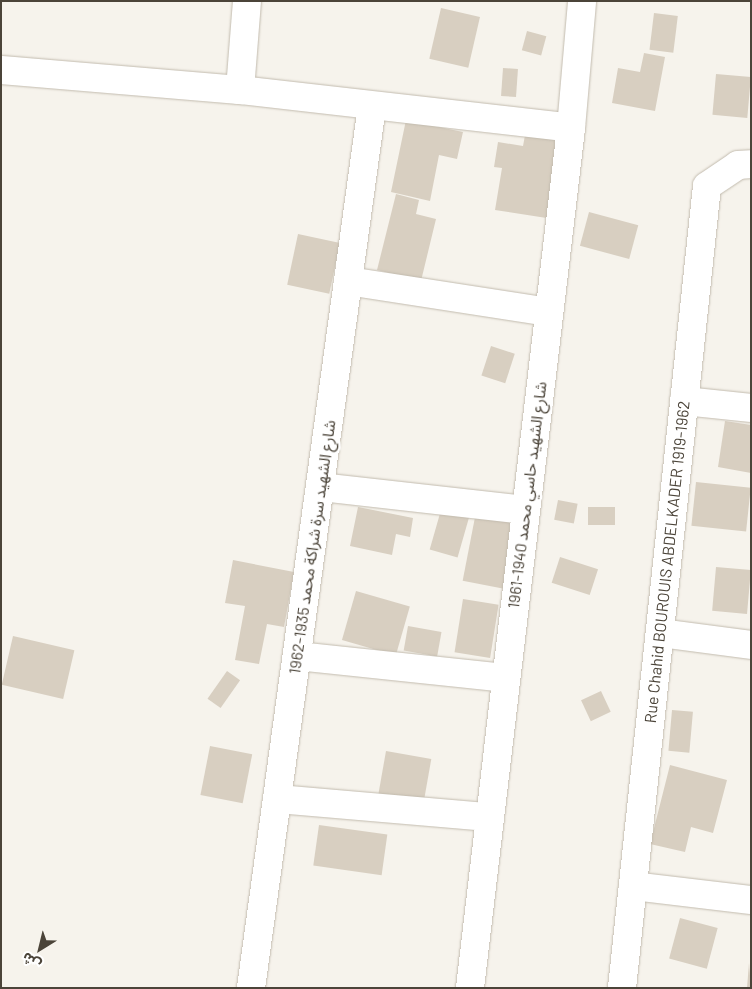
<!DOCTYPE html>
<html>
<head>
<meta charset="utf-8">
<style>
	body { margin:0 }
	#map { position:relative; width:752px; height:989px; overflow:hidden; background:#f6f3ec; font-family:Barlow,"Noto Sans Arabic",sans-serif }
	div>[style] { position:absolute }
	.building>* { inset:0; background:#d8cfc1; transform-origin:0 0 }
	.roads { filter:drop-shadow(0 0 1px #c2bbae) drop-shadow(0 0 1px #c2bbae) }
	.minor>* { height:28px; margin:-14px; padding:0 14px; transform-origin:14px; border-radius:14px; background:#fff }
	span { translate:-50% -50%; white-space:nowrap; text-align:center; line-height:1.15; -webkit-text-stroke:5px #fff; paint-order:stroke }
	.street-label { font-size:16px; color:#4b4439 }
	.frame { position:absolute; inset:0; border:2px solid #4b4439; pointer-events:none }
	.north { position:absolute; left:15px; top:924px; width:50px; height:50px; -webkit-text-stroke:4px #fff; paint-order:stroke; rotate:216deg; font-size:14px; font-weight:700; line-height:20px; text-align:center; color:#4b4439 }
	.north::after { content:''; display:block; margin:auto; width:18px; height:22px; background:#4b4439; clip-path:polygon(50% 0,100% 100%,50% 72%,0 100%) }
</style>
</head>
<body>
<div id="map">
	<div class="building">
		<i style="left:441px;top:8px;width:40px;height:52px;rotate:13deg"></i>
		<i style="left:654px;top:13px;width:24px;height:37px;rotate:7deg"></i>
		<i style="left:527px;top:31px;width:20px;height:20px;rotate:15deg"></i>
		<i style="clip-path:polygon(644px 53px,665px 57px,655px 111px,612px 103px,618px 68px,640px 72px)"></i>
		<i style="left:503px;top:68px;width:15px;height:28px;rotate:4deg"></i>
		<i style="left:716px;top:74px;width:35px;height:41px;rotate:5deg"></i>
		<i style="clip-path:polygon(406px 120px,463px 132px,457px 159px,439px 155px,430px 201px,391px 192px)"></i>
		<i style="clip-path:polygon(526px 130px,565px 137px,553px 219px,495px 210px,502px 168px,494px 167px,498px 142px,523px 146px)"></i>
		<i style="clip-path:polygon(396px 194px,419px 200px,416px 214px,436px 219px,421px 281px,377px 270px)"></i>
		<i style="left:589px;top:212px;width:51px;height:35px;rotate:15deg"></i>
		<i style="left:298px;top:234px;width:43px;height:52px;rotate:12deg"></i>
		<i style="left:491px;top:346px;width:25px;height:31px;rotate:18deg"></i>
		<i style="clip-path:polygon(725px 421px,751px 425px,751px 473px,718px 467px)"></i>
		<i style="left:696px;top:482px;width:55px;height:44px;rotate:6deg"></i>
		<i style="left:558px;top:500px;width:20px;height:20px;rotate:11deg"></i>
		<i style="clip-path:polygon(358px 507px,413px 518px,410px 537px,396px 534px,392px 555px,350px 546px)"></i>
		<i style="left:588px;top:507px;width:27px;height:18px"></i>
		<i style="left:441px;top:510px;width:29px;height:41px;rotate:16deg"></i>
		<i style="left:476px;top:512px;width:46px;height:70px;rotate:11deg"></i>
		<i style="left:560px;top:557px;width:40px;height:27px;rotate:18deg"></i>
		<i style="clip-path:polygon(233px 560px,294px 572px,284px 627px,267px 624px,259px 664px,235px 660px,245px 606px,225px 603px)"></i>
		<i style="left:716px;top:567px;width:35px;height:44px;rotate:5deg"></i>
		<i style="left:356px;top:591px;width:56px;height:51px;rotate:16deg"></i>
		<i style="left:463px;top:599px;width:36px;height:54px;rotate:9deg"></i>
		<i style="left:408px;top:626px;width:34px;height:25px;rotate:10deg"></i>
		<i style="left:13px;top:636px;width:63px;height:50px;rotate:13deg"></i>
		<i style="left:227px;top:671px;width:16px;height:34px;rotate:35deg"></i>
		<i style="left:601px;top:691px;width:23px;height:22px;rotate:65deg"></i>
		<i style="left:672px;top:710px;width:21px;height:41px;rotate:5deg"></i>
		<i style="left:210px;top:746px;width:43px;height:50px;rotate:11deg"></i>
		<i style="left:386px;top:751px;width:46px;height:47px;rotate:10deg"></i>
		<i style="clip-path:polygon(670px 765px,727px 780px,713px 833px,691px 827px,685px 852px,650px 844px)"></i>
		<i style="left:319px;top:825px;width:69px;height:41px;rotate:8deg"></i>
		<i style="left:680px;top:918px;width:39px;height:42px;rotate:15deg"></i>
		<i style="clip-path:polygon(749px 963px,751px 988px,747px 988px)"></i>
	</div>
	<div class="roads">
		<div class="minor">
			<i style="left:1px;top:70px;width:240px;rotate:4.8deg"></i>
			<i style="left:240px;top:90px;width:333px;rotate:6.5deg"></i>
			<i style="left:240px;top:90px;width:89px;rotate:-85.5deg"></i>
			<i style="left:348px;top:281px;width:203px;rotate:8.8deg"></i>
			<i style="left:684px;top:401px;width:67px;rotate:6deg"></i>
			<i style="left:320px;top:487px;width:206px;rotate:6.4deg"></i>
			<i style="left:660px;top:633px;width:92px;rotate:7.5deg"></i>
			<i style="left:297px;top:656px;width:209px;rotate:6deg"></i>
			<i style="left:277px;top:799px;width:213px;rotate:4.9deg"></i>
			<i style="left:633px;top:886px;width:119px;rotate:6.8deg"></i>
			<i style="left:251px;top:988px;width:890px;rotate:-82.19deg"></i>
			<i style="left:470px;top:988px;width:866px;rotate:-83.3deg"></i>
			<i style="left:571px;top:128px;width:127px;rotate:-85deg"></i>
			<i style="left:622px;top:988px;width:806px;rotate:-83.95deg"></i>
			<i style="left:707px;top:186px;width:37px;rotate:-34deg"></i>
			<i style="left:738px;top:165px;width:13px;rotate:-4deg"></i>
		</div>
	</div>
	<div class="street-label">
		<span style="left:527px;top:495px;rotate:-83deg">شارع الشهيد حاسي محمد 1940-1961</span>
		<span style="left:312px;top:547px;rotate:-82deg">شارع الشهيد سرة شراكة محمد 1935-1962</span>
		<span style="left:667px;top:562px;rotate:-84deg">Rue Chahid BOUROUIS ABDELKADER 1919-1962</span>
	</div>
	<div class="frame"></div>
	<div class="north">ش</div>
</div>
</body>
</html>
